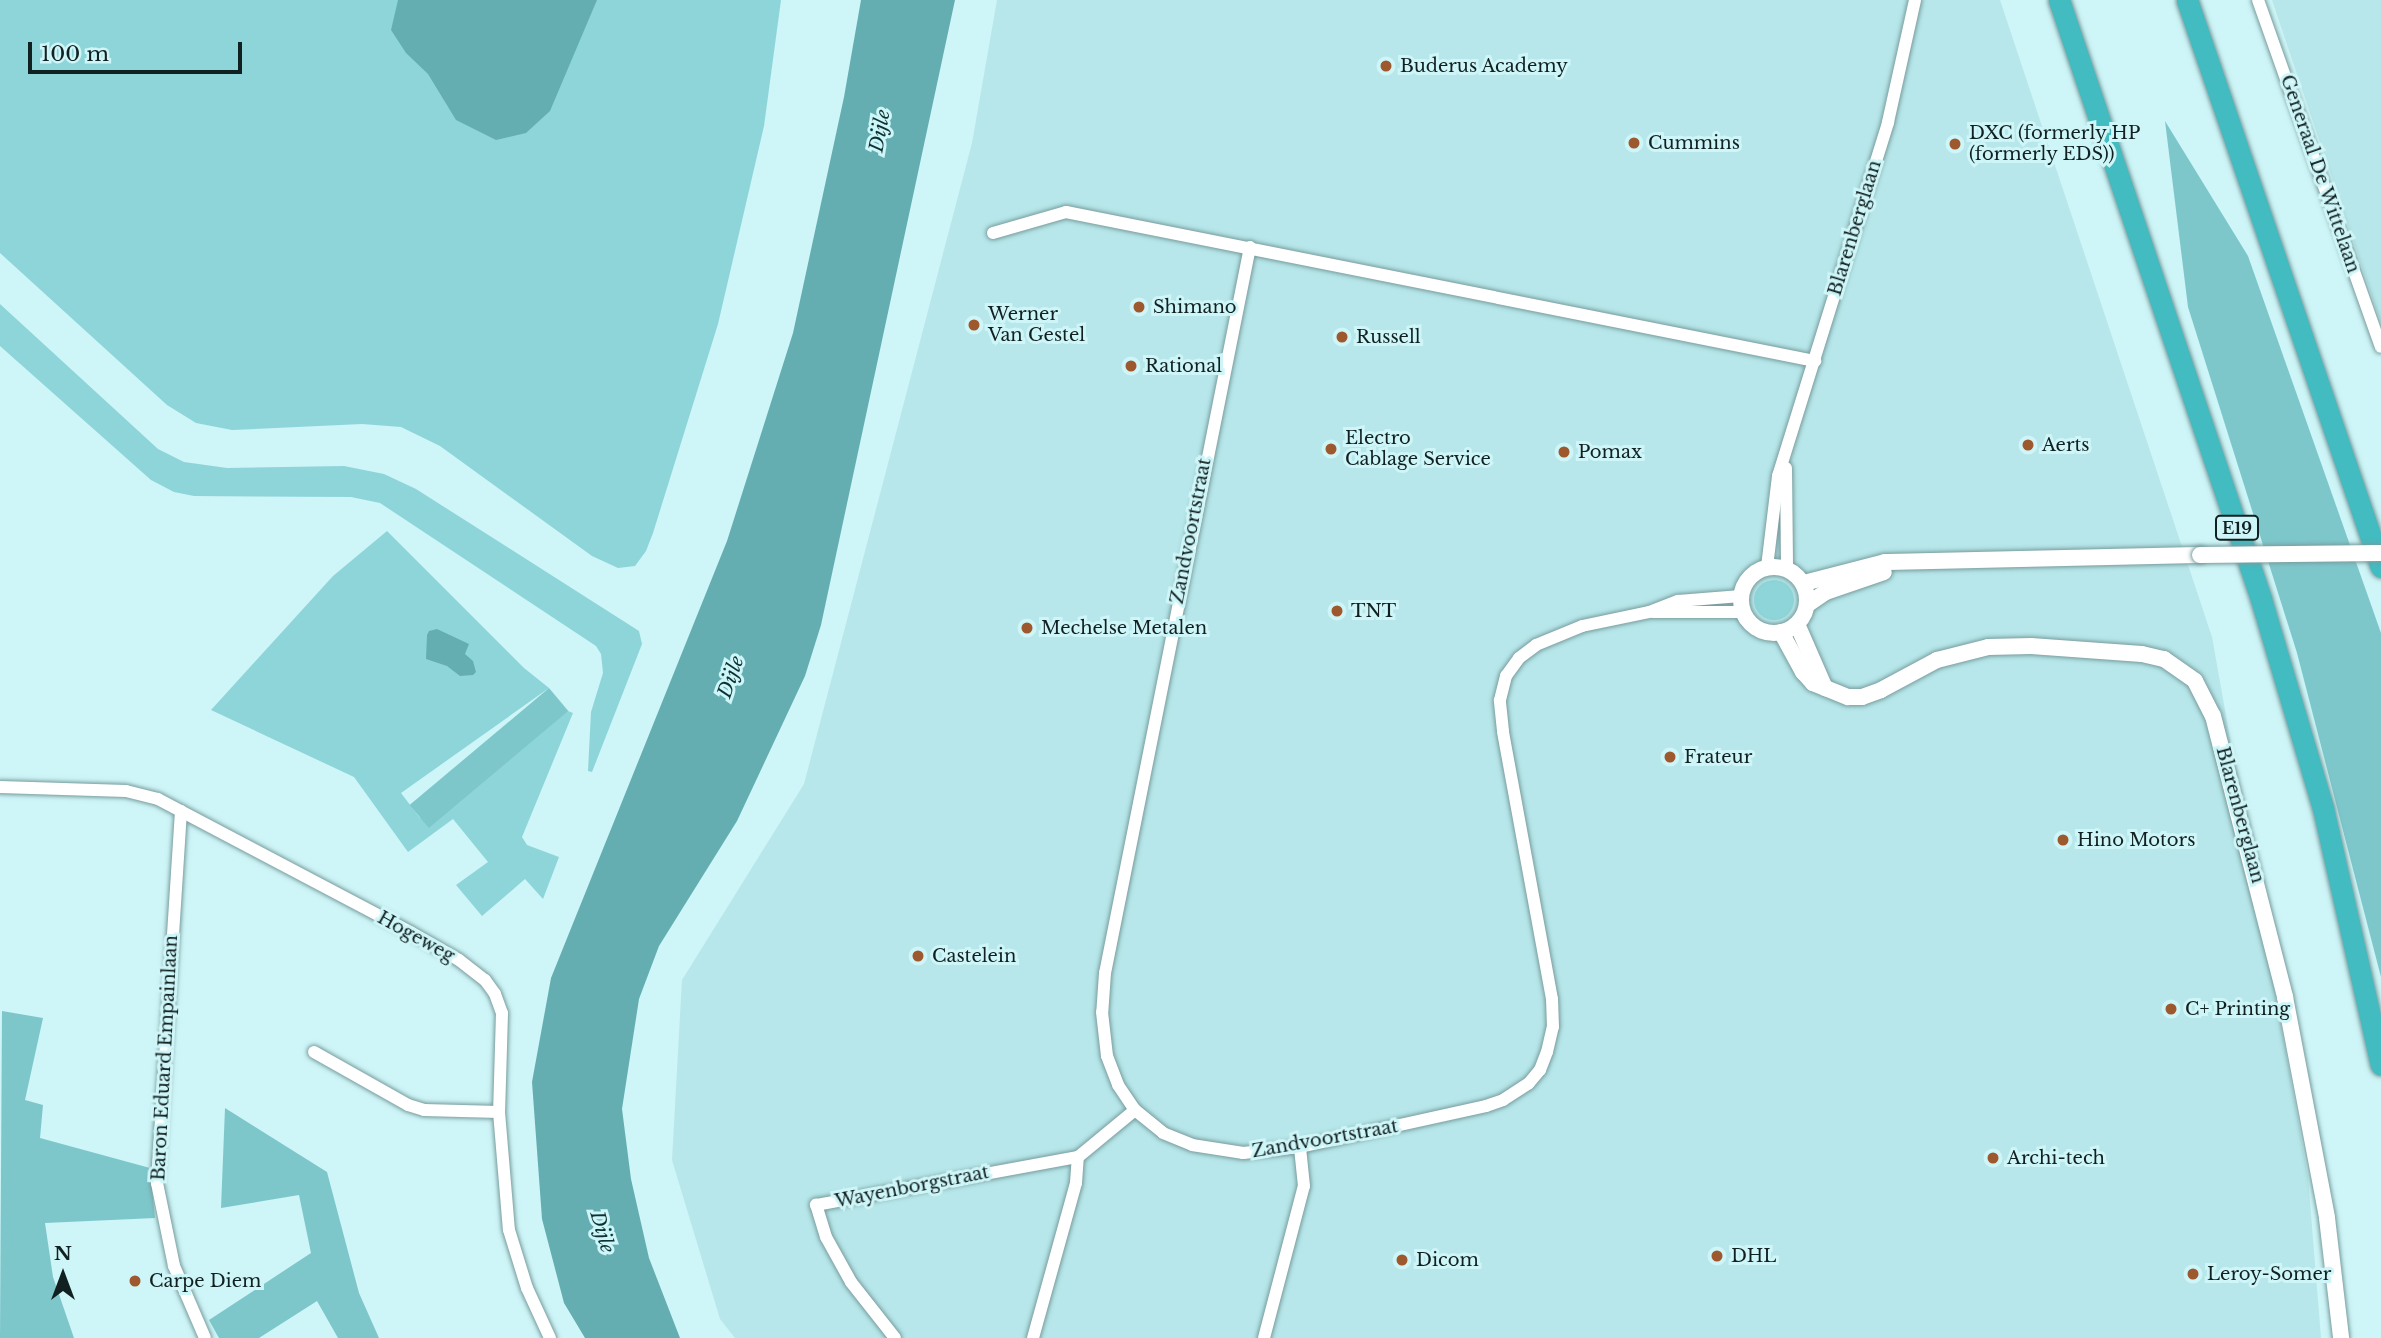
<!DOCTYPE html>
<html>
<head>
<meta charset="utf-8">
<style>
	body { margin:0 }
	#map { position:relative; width:2381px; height:1338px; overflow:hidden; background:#cef5f7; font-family:"Libre Baskerville",serif }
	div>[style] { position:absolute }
	.built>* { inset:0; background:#b7e7ea }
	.green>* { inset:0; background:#8ed5d9 }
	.round { border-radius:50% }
	.forest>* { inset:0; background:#7dc7cb; transform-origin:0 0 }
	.water>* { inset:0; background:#64aeb2 }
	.roads { filter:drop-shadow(0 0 2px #789c9e) drop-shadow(0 0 2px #789c9e) }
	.street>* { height:12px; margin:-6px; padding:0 6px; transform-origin:6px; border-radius:6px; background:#fff }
	.secondary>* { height:16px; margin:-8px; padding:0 8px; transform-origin:8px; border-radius:8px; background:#fff }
	.secondary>.ring { margin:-8px; padding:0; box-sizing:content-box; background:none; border:16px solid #fff; border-radius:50% }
	.highway>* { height:21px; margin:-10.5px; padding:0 10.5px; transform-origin:10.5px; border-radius:10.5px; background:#42bbc1 }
	.bridges { filter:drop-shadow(0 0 2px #789c9e) drop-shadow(0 0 2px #789c9e) }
	.secondary-bridge>* { height:16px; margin:-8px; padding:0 8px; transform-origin:8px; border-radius:8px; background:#fff }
	.dots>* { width:19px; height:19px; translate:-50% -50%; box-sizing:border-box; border:4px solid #cef5f7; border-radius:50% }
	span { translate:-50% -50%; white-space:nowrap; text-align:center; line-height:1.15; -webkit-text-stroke:6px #cef5f7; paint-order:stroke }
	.shield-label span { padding:2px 5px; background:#cef5f7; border:2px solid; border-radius:5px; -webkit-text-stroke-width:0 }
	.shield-label { font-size:16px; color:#112021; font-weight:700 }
	.poi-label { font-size:18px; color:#112021 }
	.left { translate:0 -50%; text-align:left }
	.street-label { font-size:18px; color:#112021 }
	.water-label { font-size:19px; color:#0b3133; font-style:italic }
	.north { position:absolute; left:28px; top:1240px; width:70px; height:70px; -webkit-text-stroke:5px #cef5f7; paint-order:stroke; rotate:0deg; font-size:19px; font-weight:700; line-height:28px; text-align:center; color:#112021 }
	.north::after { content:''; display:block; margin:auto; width:24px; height:32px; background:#112021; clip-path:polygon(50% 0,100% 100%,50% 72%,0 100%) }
	.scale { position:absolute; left:28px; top:42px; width:214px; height:32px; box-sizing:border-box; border:4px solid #112021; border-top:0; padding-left:9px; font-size:21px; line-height:24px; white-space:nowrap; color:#112021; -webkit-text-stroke:5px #cef5f7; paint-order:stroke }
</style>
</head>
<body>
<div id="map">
	<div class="built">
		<i style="clip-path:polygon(997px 0,2000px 0,2212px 637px,2308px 1177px,2321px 1338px,735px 1338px,720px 1319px,672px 1160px,682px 980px,804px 784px,972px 143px)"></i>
		<i style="clip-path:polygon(2272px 0,2381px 0,2381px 323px)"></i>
	</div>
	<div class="green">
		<i style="clip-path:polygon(0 0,781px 0,764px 126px,718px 324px,653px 533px,646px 551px,635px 566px,618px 568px,592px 556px,440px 446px,401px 427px,362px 424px,232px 430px,196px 423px,167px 405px,0 253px)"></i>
		<i style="clip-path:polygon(0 304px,158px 449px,184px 462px,227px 468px,344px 466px,384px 474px,416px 489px,639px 631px,642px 644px,592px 772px,588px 771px,591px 712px,603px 673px,601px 654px,596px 646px,380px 503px,351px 497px,194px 496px,174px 492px,151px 480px,0 346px)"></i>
		<i style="clip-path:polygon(387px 531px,524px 668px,549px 688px,401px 793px,420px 818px,568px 711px,573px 713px,522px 837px,527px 845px,559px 857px,543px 899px,525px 879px,482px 916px,456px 885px,488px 862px,453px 819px,408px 852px,354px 777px,211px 710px,333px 576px)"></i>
		<i class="round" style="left:1754px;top:580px;width:40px;height:40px"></i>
	</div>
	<div class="forest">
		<i style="clip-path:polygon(2165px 121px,2248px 256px,2381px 633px,2381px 977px,2297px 653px,2188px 307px)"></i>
		<i style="left:549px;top:688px;width:30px;height:182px;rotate:50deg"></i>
		<i style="clip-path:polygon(2px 1011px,43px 1018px,25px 1100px,43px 1105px,40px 1138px,150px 1168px,155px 1218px,45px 1223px,53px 1277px,74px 1338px,0 1338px)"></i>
		<i style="clip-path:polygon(225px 1108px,327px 1172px,359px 1293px,379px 1338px,338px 1338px,317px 1301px,259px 1338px,219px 1338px,209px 1320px,311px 1253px,299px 1195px,221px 1208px)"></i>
	</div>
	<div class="water">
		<i style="clip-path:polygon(398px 0,597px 0,550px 111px,526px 133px,496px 140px,456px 120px,428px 74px,406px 53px,391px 30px)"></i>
		<i style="clip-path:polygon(861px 0,955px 0,821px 625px,805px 676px,737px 821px,659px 946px,639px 999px,622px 1109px,631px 1179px,649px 1258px,680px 1338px,585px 1338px,564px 1303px,542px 1219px,532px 1082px,551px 978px,727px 541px,793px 333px,844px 97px)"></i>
		<i style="clip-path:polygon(437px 629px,469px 644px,465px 654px,473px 661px,476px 672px,473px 675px,460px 676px,447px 666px,426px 659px,427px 635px,429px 631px)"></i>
	</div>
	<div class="roads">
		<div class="street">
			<i style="left:2258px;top:0;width:368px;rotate:70.5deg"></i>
			<i style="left:993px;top:233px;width:76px;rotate:-16deg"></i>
			<i style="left:1066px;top:212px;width:764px;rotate:11.25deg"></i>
			<i style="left:1250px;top:247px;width:740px;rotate:101.29deg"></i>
			<i style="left:1105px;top:973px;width:39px;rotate:94deg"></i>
			<i style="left:1102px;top:1012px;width:44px;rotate:83.5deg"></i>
			<i style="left:1107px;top:1056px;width:31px;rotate:69deg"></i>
			<i style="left:1118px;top:1085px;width:30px;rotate:56deg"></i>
			<i style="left:1135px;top:1110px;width:36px;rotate:39deg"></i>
			<i style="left:1163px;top:1133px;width:31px;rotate:22deg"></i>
			<i style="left:1192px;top:1145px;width:52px;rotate:8.9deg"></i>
			<i style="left:1243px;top:1153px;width:57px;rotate:-6deg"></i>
			<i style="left:1300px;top:1147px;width:190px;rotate:-12.4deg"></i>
			<i style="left:1486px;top:1106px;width:18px;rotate:-19deg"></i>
			<i style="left:1503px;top:1100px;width:31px;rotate:-33deg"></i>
			<i style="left:1529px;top:1083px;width:17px;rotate:-50deg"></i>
			<i style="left:1540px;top:1070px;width:19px;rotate:-69deg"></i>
			<i style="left:1547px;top:1052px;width:26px;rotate:-77deg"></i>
			<i style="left:1553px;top:1027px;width:28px;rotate:-92deg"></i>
			<i style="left:1552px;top:999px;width:272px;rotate:-100.4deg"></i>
			<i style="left:1503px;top:731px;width:31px;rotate:-96deg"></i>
			<i style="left:1500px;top:700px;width:25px;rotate:-76deg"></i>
			<i style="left:1506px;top:676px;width:22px;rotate:-54deg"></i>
			<i style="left:1519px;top:658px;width:21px;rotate:-37deg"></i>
			<i style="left:1536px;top:645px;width:50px;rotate:-22.4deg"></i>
			<i style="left:1582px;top:626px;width:68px;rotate:-11.8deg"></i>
			<i style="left:1649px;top:612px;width:31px;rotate:-21deg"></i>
			<i style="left:1678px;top:601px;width:63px;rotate:-4.5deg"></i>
			<i style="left:1786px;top:468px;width:100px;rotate:89.4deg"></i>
			<i style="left:1767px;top:567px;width:92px;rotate:-83.1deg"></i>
			<i style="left:1778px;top:476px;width:371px;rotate:-72.7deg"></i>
			<i style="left:1888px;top:122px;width:125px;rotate:-77.5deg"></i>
			<i style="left:1653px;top:612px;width:90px"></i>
			<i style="left:0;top:787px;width:126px;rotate:1.8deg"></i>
			<i style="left:126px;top:791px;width:33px;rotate:14deg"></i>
			<i style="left:158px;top:799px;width:285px;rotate:27.8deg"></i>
			<i style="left:410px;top:932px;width:56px;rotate:29.7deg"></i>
			<i style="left:459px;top:960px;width:33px;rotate:38deg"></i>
			<i style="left:485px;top:980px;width:17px;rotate:54deg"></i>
			<i style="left:495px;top:994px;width:20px;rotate:70deg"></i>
			<i style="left:502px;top:1013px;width:99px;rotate:91.7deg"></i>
			<i style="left:499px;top:1112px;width:118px;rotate:85.2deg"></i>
			<i style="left:509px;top:1230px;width:61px;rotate:72.8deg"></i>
			<i style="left:527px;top:1288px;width:55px;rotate:65.3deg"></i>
			<i style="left:181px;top:811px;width:373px;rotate:93.7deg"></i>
			<i style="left:157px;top:1183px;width:85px;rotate:78.4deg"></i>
			<i style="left:174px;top:1266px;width:78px;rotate:66.7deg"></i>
			<i style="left:314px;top:1052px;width:108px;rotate:29.4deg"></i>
			<i style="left:408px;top:1105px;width:17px;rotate:17deg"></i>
			<i style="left:424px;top:1110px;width:75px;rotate:1.5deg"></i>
			<i style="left:895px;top:1338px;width:71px;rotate:-128.2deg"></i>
			<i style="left:851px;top:1282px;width:51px;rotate:-119.1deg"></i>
			<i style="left:826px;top:1237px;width:34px;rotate:-107deg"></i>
			<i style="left:816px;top:1205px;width:266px;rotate:-10.4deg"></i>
			<i style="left:1078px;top:1157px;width:74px;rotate:-39.5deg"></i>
			<i style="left:1033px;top:1338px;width:161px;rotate:-74.5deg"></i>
			<i style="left:1076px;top:1183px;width:26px;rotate:-86deg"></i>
			<i style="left:1264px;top:1338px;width:157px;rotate:-75.3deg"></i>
			<i style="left:1304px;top:1186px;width:39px;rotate:-96deg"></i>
		</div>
		<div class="secondary">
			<i class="ring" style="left:1741px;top:567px;width:50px;height:50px"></i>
			<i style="left:1804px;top:583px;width:84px;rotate:-14.5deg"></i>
			<i style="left:1885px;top:562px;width:315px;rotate:-1.3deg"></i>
			<i style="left:1808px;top:604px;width:22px;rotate:-34deg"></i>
			<i style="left:1826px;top:592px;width:61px;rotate:-19deg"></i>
			<i style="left:1797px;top:624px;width:70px;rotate:66.4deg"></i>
			<i style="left:1781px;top:632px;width:46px;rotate:61.2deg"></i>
			<i style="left:1803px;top:672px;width:15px;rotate:48deg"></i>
			<i style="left:1813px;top:683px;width:38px;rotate:22deg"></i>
			<i style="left:1848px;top:697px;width:14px"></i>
			<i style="left:1862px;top:697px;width:20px;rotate:-20deg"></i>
			<i style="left:1881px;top:690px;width:64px;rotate:-28.2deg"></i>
			<i style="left:1937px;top:660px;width:53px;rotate:-14.3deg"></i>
			<i style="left:1988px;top:647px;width:43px;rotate:-1.3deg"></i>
			<i style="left:2031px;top:646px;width:111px;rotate:4.1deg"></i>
			<i style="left:2142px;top:654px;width:23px;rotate:13deg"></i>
			<i style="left:2164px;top:659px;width:38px;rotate:35deg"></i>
			<i style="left:2195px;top:681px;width:39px;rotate:63deg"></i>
			<i style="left:2213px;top:716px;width:290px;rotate:75.6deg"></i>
			<i style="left:2285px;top:997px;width:225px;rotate:79.2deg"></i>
			<i style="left:2327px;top:1218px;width:121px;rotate:83.3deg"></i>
		</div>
		<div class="highway">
			<i style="left:2059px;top:0;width:632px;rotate:71.36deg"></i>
			<i style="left:2261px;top:599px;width:218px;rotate:73.5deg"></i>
			<i style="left:2323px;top:808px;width:263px;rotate:77.3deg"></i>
			<i style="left:2187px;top:0;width:599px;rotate:71.11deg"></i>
		</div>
	</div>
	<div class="bridges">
		<div class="secondary-bridge">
			<i style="left:2200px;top:555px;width:181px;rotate:-0.6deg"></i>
		</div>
	</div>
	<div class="dots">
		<i style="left:1386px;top:66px;background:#9e582e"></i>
		<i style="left:1634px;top:143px;background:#9e582e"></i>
		<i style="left:1955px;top:144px;background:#9e582e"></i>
		<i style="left:1139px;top:307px;background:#9e582e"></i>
		<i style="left:974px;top:325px;background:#9e582e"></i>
		<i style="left:1342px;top:337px;background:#9e582e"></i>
		<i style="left:1131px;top:366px;background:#9e582e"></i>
		<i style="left:2028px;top:445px;background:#9e582e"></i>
		<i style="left:1331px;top:449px;background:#9e582e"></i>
		<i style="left:1564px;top:452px;background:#9e582e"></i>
		<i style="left:1337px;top:611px;background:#9e582e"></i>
		<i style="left:1027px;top:628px;background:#9e582e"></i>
		<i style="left:1670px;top:757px;background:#9e582e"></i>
		<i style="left:2063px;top:840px;background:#9e582e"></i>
		<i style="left:918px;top:956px;background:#9e582e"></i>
		<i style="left:2171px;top:1009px;background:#9e582e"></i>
		<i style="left:1993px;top:1158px;background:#9e582e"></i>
		<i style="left:1717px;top:1256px;background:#9e582e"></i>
		<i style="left:1402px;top:1260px;background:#9e582e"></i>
		<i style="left:2193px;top:1274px;background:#9e582e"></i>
		<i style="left:135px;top:1281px;background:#9e582e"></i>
	</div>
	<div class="shield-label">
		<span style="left:2237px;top:528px">E19</span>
	</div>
	<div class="poi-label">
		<span class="left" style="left:1400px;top:66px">Buderus Academy</span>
		<span class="left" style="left:1969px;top:144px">DXC (formerly HP<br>(formerly EDS))</span>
		<span class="left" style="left:1648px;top:143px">Cummins</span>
		<span class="left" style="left:1153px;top:307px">Shimano</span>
		<span class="left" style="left:988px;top:325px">Werner<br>Van Gestel</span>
		<span class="left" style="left:1356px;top:337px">Russell</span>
		<span class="left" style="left:1145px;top:366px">Rational</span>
		<span class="left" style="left:1345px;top:449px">Electro<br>Cablage Service</span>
		<span class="left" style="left:2042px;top:445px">Aerts</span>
		<span class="left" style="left:1578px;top:452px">Pomax</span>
		<span class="left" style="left:1351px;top:611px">TNT</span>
		<span class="left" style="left:1041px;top:628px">Mechelse Metalen</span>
		<span class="left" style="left:1684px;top:757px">Frateur</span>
		<span class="left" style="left:2077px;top:840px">Hino Motors</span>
		<span class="left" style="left:932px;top:956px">Castelein</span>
		<span class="left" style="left:2185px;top:1009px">C+ Printing</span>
		<span class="left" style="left:2007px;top:1158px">Archi-tech</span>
		<span class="left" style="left:1731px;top:1256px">DHL</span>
		<span class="left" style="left:1416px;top:1260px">Dicom</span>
		<span class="left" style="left:2207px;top:1274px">Leroy-Somer</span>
		<span class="left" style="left:149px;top:1281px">Carpe Diem</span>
	</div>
	<div class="street-label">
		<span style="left:2320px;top:174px;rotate:71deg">Generaal De Wittelaan</span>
		<span style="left:1855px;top:228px;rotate:-73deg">Blarenberglaan</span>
		<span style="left:1191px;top:531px;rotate:-79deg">Zandvoortstraat</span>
		<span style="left:2240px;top:815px;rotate:75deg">Blarenberglaan</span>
		<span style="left:416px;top:937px;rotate:29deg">Hogeweg</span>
		<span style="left:165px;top:1058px;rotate:-87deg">Baron Eduard Empainlaan</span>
		<span style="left:1325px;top:1139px;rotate:-10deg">Zandvoortstraat</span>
		<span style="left:912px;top:1187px;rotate:-11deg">Wayenborgstraat</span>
	</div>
	<div class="water-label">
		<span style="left:880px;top:131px;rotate:-80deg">Dijle</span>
		<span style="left:731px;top:677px;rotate:-71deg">Dijle</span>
		<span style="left:602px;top:1232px;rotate:74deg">Dijle</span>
	</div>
	<div class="north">N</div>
	<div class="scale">100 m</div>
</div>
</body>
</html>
